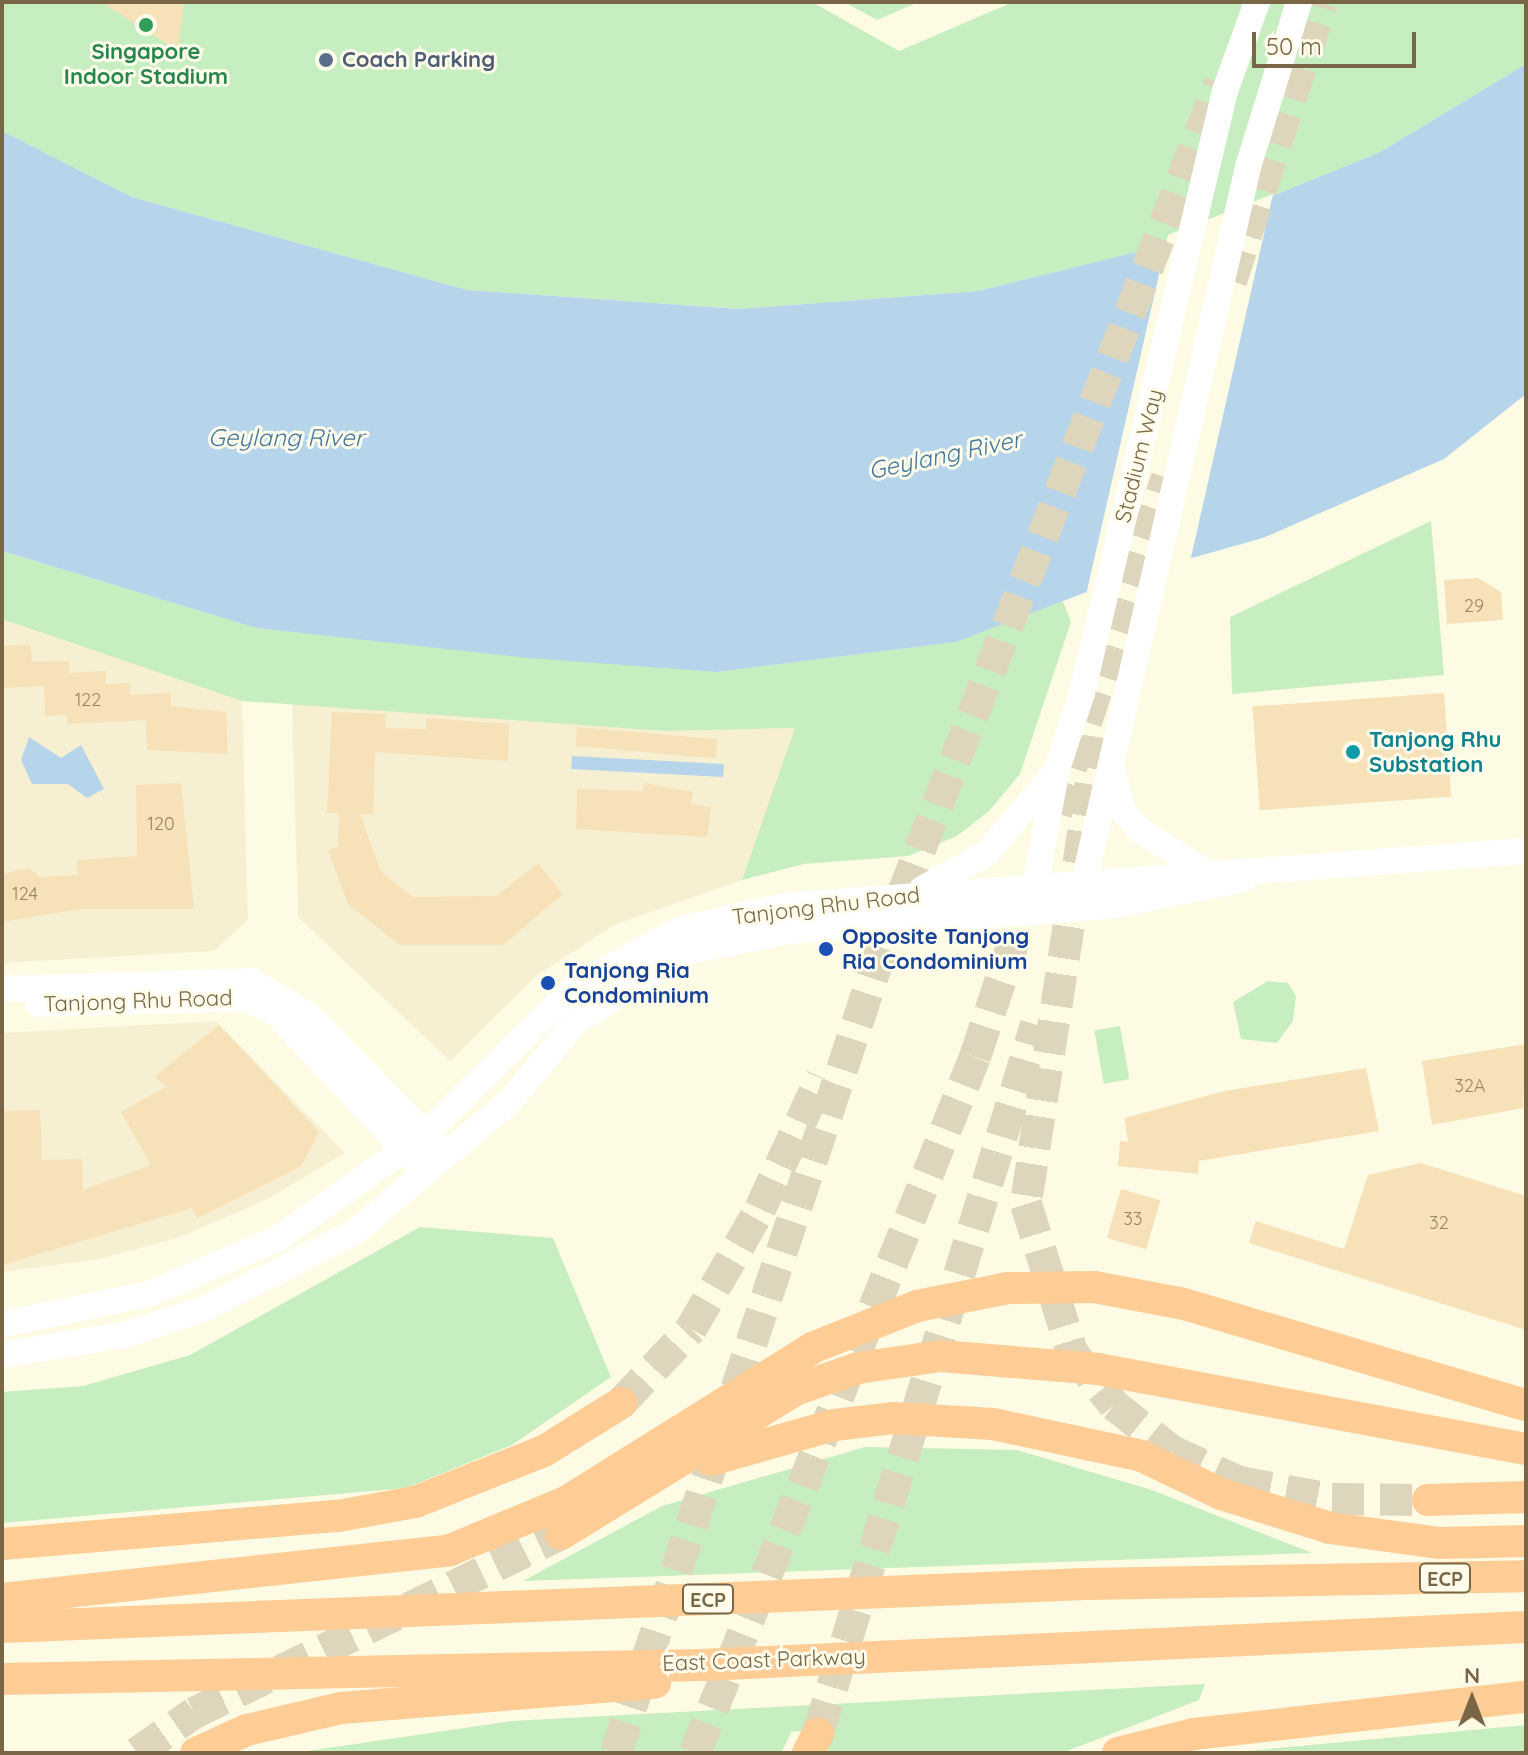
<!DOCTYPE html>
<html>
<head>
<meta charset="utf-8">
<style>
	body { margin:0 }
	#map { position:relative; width:1528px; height:1755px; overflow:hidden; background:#fefbe4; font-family:Quicksand,sans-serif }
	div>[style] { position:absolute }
	.residential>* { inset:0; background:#f7efd1 }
	.green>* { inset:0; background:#c7eec0; transform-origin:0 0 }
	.water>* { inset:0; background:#b6d5ea; transform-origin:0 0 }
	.pier>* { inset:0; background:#fefbe4 }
	.building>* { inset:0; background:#f6e1b9; transform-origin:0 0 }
	.highway-tunnel>* { height:32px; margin-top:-16px; transform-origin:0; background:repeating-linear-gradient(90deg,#ddd6bc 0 32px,transparent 0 48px) }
	.secondary>* { height:26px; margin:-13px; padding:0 13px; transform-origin:13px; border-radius:13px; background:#fff }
	.highway>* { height:32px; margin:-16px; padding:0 16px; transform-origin:16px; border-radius:16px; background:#fecc95 }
	.dots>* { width:22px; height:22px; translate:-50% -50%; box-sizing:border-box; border:4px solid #fffcec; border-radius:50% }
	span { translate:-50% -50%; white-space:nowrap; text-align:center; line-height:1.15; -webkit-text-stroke:6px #fffcec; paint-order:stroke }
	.number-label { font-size:18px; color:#988563 }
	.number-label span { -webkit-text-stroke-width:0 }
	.shield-label span { padding:2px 6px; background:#fffcec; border:2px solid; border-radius:6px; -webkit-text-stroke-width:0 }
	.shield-label { font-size:20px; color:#796646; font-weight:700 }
	.leisure-label { font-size:22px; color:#27864d; font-weight:700 }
	.service-label { font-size:22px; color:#4e5e75; font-weight:700 }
	.left { translate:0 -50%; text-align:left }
	.street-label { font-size:22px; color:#796646 }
	.culture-label { font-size:22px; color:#0d838f; font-weight:700 }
	.transit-label { font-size:22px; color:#164399; font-weight:700 }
	.water-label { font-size:24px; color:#43789e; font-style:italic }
	.frame { position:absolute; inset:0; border:4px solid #796646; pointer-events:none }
	.north { position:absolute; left:1432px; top:1659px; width:80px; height:80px; -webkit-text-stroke:6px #fffcec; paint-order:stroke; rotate:0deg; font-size:22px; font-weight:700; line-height:32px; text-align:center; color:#796646 }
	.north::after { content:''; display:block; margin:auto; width:28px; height:36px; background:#796646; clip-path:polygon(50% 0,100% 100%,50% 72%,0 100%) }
	.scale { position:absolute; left:1252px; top:32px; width:164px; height:36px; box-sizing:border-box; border:4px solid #796646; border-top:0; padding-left:10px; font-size:24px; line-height:28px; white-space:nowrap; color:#796646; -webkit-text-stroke:6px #fffcec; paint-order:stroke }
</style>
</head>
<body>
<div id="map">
	<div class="residential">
		<i style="clip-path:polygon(2px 619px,242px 701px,248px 920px,214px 951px,2px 963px)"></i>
		<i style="clip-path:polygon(292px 700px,665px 731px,796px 728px,742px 880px,614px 925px,536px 976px,450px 1061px,298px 917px)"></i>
		<i style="clip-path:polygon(216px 1021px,345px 1153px,264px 1201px,179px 1237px,100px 1259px,2px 1272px,2px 1033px)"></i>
	</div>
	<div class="green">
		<i style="clip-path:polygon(2px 2px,812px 2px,899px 51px,1013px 2px,1526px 2px,1526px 64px,1380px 152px,1136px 252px,978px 291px,739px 309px,467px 290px,132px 197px,2px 131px)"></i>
		<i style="clip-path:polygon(844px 2px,919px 2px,877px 20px)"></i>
		<i style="clip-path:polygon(1431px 521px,1444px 675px,1232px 694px,1230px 617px)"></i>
		<i style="clip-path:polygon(2px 551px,256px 628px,717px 672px,956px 642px,1062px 599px,1071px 622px,1020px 774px,988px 812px,957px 836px,908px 856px,804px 864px,742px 880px,795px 728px,665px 731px,242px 701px,2px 619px)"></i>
		<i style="clip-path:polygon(1268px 981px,1288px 983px,1296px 996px,1293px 1021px,1277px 1043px,1241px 1039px,1233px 1002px)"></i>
		<i style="left:1120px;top:1026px;width:54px;height:26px;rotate:80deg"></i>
		<i style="clip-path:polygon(420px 1227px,553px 1238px,611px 1377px,512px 1445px,406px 1488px,2px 1523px,2px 1392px,83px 1386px,190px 1355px)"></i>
		<i style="clip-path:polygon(865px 1447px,1017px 1450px,1152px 1490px,1312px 1553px,523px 1581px,662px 1506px)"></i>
		<i style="clip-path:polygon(1205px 1684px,1199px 1700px,1062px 1753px,827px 1753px,832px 1734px,792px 1731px,781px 1753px,294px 1753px,512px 1721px)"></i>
		<i style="clip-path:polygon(1526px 1725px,1526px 1753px,1225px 1753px)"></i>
	</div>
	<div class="water">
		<i style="clip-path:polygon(1526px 64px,1526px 394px,1444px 459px,1263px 538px,1131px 575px,956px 642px,717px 672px,529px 658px,256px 628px,2px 551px,2px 131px,132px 197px,467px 290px,739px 309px,978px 291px,1136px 252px,1380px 152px)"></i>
		<i style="clip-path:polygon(29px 737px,61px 758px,81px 745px,104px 789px,87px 798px,68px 784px,32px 784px,21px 760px)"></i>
		<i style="left:572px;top:756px;width:152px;height:13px;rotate:3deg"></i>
	</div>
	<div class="pier">
		<i style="clip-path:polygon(1273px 194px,1190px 562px,1086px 595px,1168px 235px)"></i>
	</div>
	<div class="building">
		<i style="clip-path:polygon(101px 2px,184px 2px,178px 51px)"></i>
		<i style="clip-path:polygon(1478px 578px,1501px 592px,1503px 620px,1447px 624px,1444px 580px)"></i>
		<i style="clip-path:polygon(30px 645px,32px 662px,69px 661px,69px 673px,106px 671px,106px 684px,130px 683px,130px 695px,171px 693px,171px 706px,226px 712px,228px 754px,147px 750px,146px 720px,67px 724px,67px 715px,45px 716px,44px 686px,2px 688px,2px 646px)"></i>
		<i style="left:1444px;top:693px;width:104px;height:192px;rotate:86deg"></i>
		<i style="clip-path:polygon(332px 712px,386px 714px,385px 728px,426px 729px,427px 718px,509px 724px,508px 761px,375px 752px,373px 814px,360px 814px,381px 872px,413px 897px,496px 896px,538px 863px,563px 894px,503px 945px,400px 945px,348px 904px,328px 850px,338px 847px,339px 813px,327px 813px)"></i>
		<i style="left:577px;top:727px;width:141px;height:19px;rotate:5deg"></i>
		<i style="clip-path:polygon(181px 783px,194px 909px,80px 909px,2px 922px,2px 874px,29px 868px,40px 877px,78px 875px,77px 860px,137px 856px,136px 785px)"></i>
		<i style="clip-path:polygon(644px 783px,693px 792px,691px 804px,711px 807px,707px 837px,576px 829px,577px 789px,643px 791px)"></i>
		<i style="clip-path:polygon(219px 1025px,319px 1132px,301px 1166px,197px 1218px,192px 1208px,2px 1265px,2px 1111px,40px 1110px,42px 1160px,82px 1159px,83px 1190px,151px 1165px,121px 1112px,166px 1087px,155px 1076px)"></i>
		<i style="clip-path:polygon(1526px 1044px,1523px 1108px,1432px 1125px,1422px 1061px)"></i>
		<i style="clip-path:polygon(1366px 1068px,1379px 1131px,1199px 1161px,1198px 1174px,1118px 1166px,1120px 1141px,1128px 1142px,1124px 1118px,1225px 1091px)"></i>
		<i style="clip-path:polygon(1421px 1163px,1526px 1196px,1526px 1330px,1249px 1243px,1256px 1221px,1344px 1249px,1368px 1175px)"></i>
		<i style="left:1121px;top:1189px;width:41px;height:51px;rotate:16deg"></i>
	</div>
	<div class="highway-tunnel">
		<i style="left:1231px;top:281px;width:293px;rotate:-71.9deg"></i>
		<i style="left:1098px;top:737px;width:473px;rotate:98.8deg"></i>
		<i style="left:1026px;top:1204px;width:155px;rotate:72.7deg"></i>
		<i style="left:1072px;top:1352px;width:68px;rotate:51.6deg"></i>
		<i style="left:1114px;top:1405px;width:74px;rotate:38.4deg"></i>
		<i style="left:1172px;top:1451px;width:74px;rotate:24.8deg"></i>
		<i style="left:1239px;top:1482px;width:95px;rotate:10.4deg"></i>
		<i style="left:1332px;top:1499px;width:96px;rotate:0.6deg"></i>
		<i style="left:1056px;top:813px;width:353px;rotate:-71.7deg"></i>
		<i style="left:621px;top:1403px;width:102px;rotate:-46.6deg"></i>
		<i style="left:691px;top:1329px;width:138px;rotate:-60.1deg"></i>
		<i style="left:760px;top:1209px;width:145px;rotate:-65deg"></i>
		<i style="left:818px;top:1733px;width:741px;rotate:-72.89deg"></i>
		<i style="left:137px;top:1753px;width:70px;rotate:-35.1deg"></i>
		<i style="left:194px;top:1713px;width:408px;rotate:-26deg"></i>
		<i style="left:616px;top:1753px;width:857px;rotate:-71.71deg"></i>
		<i style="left:885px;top:939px;width:919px;rotate:-68.63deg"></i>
		<i style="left:695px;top:1753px;width:750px;rotate:-68.09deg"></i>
		<i style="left:975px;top:1057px;width:182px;rotate:-71.5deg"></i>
	</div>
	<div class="secondary">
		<i style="left:1111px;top:764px;width:46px;rotate:76.3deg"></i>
		<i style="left:1122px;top:809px;width:27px;rotate:51deg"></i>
		<i style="left:1139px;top:830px;width:79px;rotate:32.1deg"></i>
		<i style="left:922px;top:889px;width:74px;rotate:-29deg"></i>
		<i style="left:987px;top:853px;width:102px;rotate:-49.8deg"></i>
		<i style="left:1080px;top:899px;width:751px;rotate:-77.07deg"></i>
		<i style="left:1248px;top:167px;width:173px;rotate:-72.8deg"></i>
		<i style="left:1032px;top:902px;width:135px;rotate:-79.4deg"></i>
		<i style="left:1057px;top:769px;width:80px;rotate:-71.8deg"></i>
		<i style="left:1082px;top:693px;width:619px;rotate:-76.64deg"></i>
		<i style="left:1225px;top:91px;width:95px;rotate:-70.2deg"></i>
		<i style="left:2px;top:989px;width:249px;rotate:-1.8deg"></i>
		<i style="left:251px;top:981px;width:66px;rotate:30.8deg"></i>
		<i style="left:308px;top:1015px;width:184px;rotate:45.4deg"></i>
		<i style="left:38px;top:1004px;width:206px;rotate:-1.7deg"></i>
		<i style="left:244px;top:998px;width:34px;rotate:24deg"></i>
		<i style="left:275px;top:1012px;width:204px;rotate:46.8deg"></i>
		<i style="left:2px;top:1324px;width:150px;rotate:-11.5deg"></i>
		<i style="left:149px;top:1294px;width:139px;rotate:-23.3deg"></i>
		<i style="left:277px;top:1239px;width:184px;rotate:-35.2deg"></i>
		<i style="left:427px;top:1133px;width:210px;rotate:-44.8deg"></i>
		<i style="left:576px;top:985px;width:119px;rotate:-28.1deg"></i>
		<i style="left:681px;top:929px;width:106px;rotate:-12.6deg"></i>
		<i style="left:784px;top:906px;width:744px;rotate:-4.24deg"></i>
		<i style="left:2px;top:1355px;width:123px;rotate:-9.4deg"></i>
		<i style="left:123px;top:1335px;width:84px;rotate:-18deg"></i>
		<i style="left:203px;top:1309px;width:170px;rotate:-26.9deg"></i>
		<i style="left:355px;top:1232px;width:203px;rotate:-40.2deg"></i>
		<i style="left:510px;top:1101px;width:104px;rotate:-50.1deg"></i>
		<i style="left:577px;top:1021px;width:132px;rotate:-32deg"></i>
		<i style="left:689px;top:951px;width:103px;rotate:-11.2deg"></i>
		<i style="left:790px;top:931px;width:320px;rotate:-4.5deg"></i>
		<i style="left:1109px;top:906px;width:137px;rotate:-11.4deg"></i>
	</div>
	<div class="highway">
		<i style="left:711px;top:1460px;width:128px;rotate:-15.9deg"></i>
		<i style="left:834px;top:1425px;width:59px;rotate:-6.8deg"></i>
		<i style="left:893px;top:1418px;width:100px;rotate:3.4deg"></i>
		<i style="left:993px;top:1424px;width:152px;rotate:12.1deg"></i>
		<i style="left:1142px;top:1456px;width:88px;rotate:25.7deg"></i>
		<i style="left:1221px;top:1494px;width:114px;rotate:17.3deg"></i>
		<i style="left:1330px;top:1528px;width:111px;rotate:7.8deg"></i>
		<i style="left:1440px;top:1543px;width:86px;rotate:-1.3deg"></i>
		<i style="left:1428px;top:1500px;width:98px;rotate:-1.8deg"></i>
		<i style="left:561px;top:1534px;width:275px;rotate:-31.6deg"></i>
		<i style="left:795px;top:1390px;width:67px;rotate:-19.2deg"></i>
		<i style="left:858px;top:1368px;width:83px;rotate:-8.3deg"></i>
		<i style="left:940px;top:1356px;width:159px;rotate:4.7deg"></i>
		<i style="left:1098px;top:1369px;width:435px;rotate:10.6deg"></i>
		<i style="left:2px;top:1544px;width:337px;rotate:-4.8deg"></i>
		<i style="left:338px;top:1516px;width:78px;rotate:-10.3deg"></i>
		<i style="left:415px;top:1502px;width:139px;rotate:-21.6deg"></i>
		<i style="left:544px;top:1451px;width:91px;rotate:-31.9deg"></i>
		<i style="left:2px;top:1599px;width:451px;rotate:-6.2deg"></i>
		<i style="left:450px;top:1550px;width:126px;rotate:-22.5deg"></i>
		<i style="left:566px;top:1502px;width:290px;rotate:-32deg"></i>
		<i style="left:812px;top:1348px;width:113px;rotate:-21.8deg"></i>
		<i style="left:917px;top:1306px;width:93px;rotate:-11.2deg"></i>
		<i style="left:1008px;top:1288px;width:86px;rotate:-0.7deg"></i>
		<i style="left:1094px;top:1287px;width:92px;rotate:10.7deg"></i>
		<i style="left:1184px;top:1304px;width:357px;rotate:16.5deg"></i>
		<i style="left:2px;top:1627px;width:1084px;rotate:-2.27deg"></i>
		<i style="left:1085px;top:1584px;width:441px;rotate:-1deg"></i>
		<i style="left:2px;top:1679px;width:700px;rotate:-1.15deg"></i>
		<i style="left:702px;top:1665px;width:825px;rotate:-2.64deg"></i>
		<i style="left:196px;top:1753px;width:56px;rotate:-24.3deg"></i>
		<i style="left:247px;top:1730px;width:97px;rotate:-13.2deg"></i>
		<i style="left:341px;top:1708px;width:315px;rotate:-4.6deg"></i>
		<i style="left:808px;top:1753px;width:22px;rotate:-63deg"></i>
		<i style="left:1118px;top:1753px;width:78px;rotate:-14deg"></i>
		<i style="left:1194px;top:1734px;width:334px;rotate:-6.4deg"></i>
	</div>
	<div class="dots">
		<i style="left:146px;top:25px;background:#2e9e5b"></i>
		<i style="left:326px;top:60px;background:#5c6f8a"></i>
		<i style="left:1353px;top:752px;background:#0f9aa8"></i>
		<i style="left:826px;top:949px;background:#1a4fb4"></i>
		<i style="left:548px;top:983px;background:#1a4fb4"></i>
	</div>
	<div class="number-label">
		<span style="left:1474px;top:606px">29</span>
		<span style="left:88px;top:700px">122</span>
		<span style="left:161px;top:824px">120</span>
		<span style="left:25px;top:894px">124</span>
		<span style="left:1470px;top:1086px">32A</span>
		<span style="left:1133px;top:1219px">33</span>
		<span style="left:1439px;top:1223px">32</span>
	</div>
	<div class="shield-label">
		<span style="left:1445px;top:1578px">ECP</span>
		<span style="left:708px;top:1599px">ECP</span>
	</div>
	<div class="leisure-label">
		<span style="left:146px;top:64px">Singapore<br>Indoor Stadium</span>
	</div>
	<div class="service-label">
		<span class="left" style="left:342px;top:60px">Coach Parking</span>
	</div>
	<div class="street-label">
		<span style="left:1139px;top:456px;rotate:-76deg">Stadium Way</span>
		<span style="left:826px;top:906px;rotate:-7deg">Tanjong Rhu Road</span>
		<span style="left:138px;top:1001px;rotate:-2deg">Tanjong Rhu Road</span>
		<span style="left:764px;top:1660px;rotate:-2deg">East Coast Parkway</span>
	</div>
	<div class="culture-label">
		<span class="left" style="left:1369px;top:752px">Tanjong Rhu<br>Substation</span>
	</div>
	<div class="transit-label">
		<span class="left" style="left:842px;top:949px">Opposite Tanjong<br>Ria Condominium</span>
		<span class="left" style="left:564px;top:983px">Tanjong Ria<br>Condominium</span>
	</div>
	<div class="water-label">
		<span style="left:286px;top:438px">Geylang River</span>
		<span style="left:945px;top:455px;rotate:-12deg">Geylang River</span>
	</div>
	<div class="frame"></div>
	<div class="north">N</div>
	<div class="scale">50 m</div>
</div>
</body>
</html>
